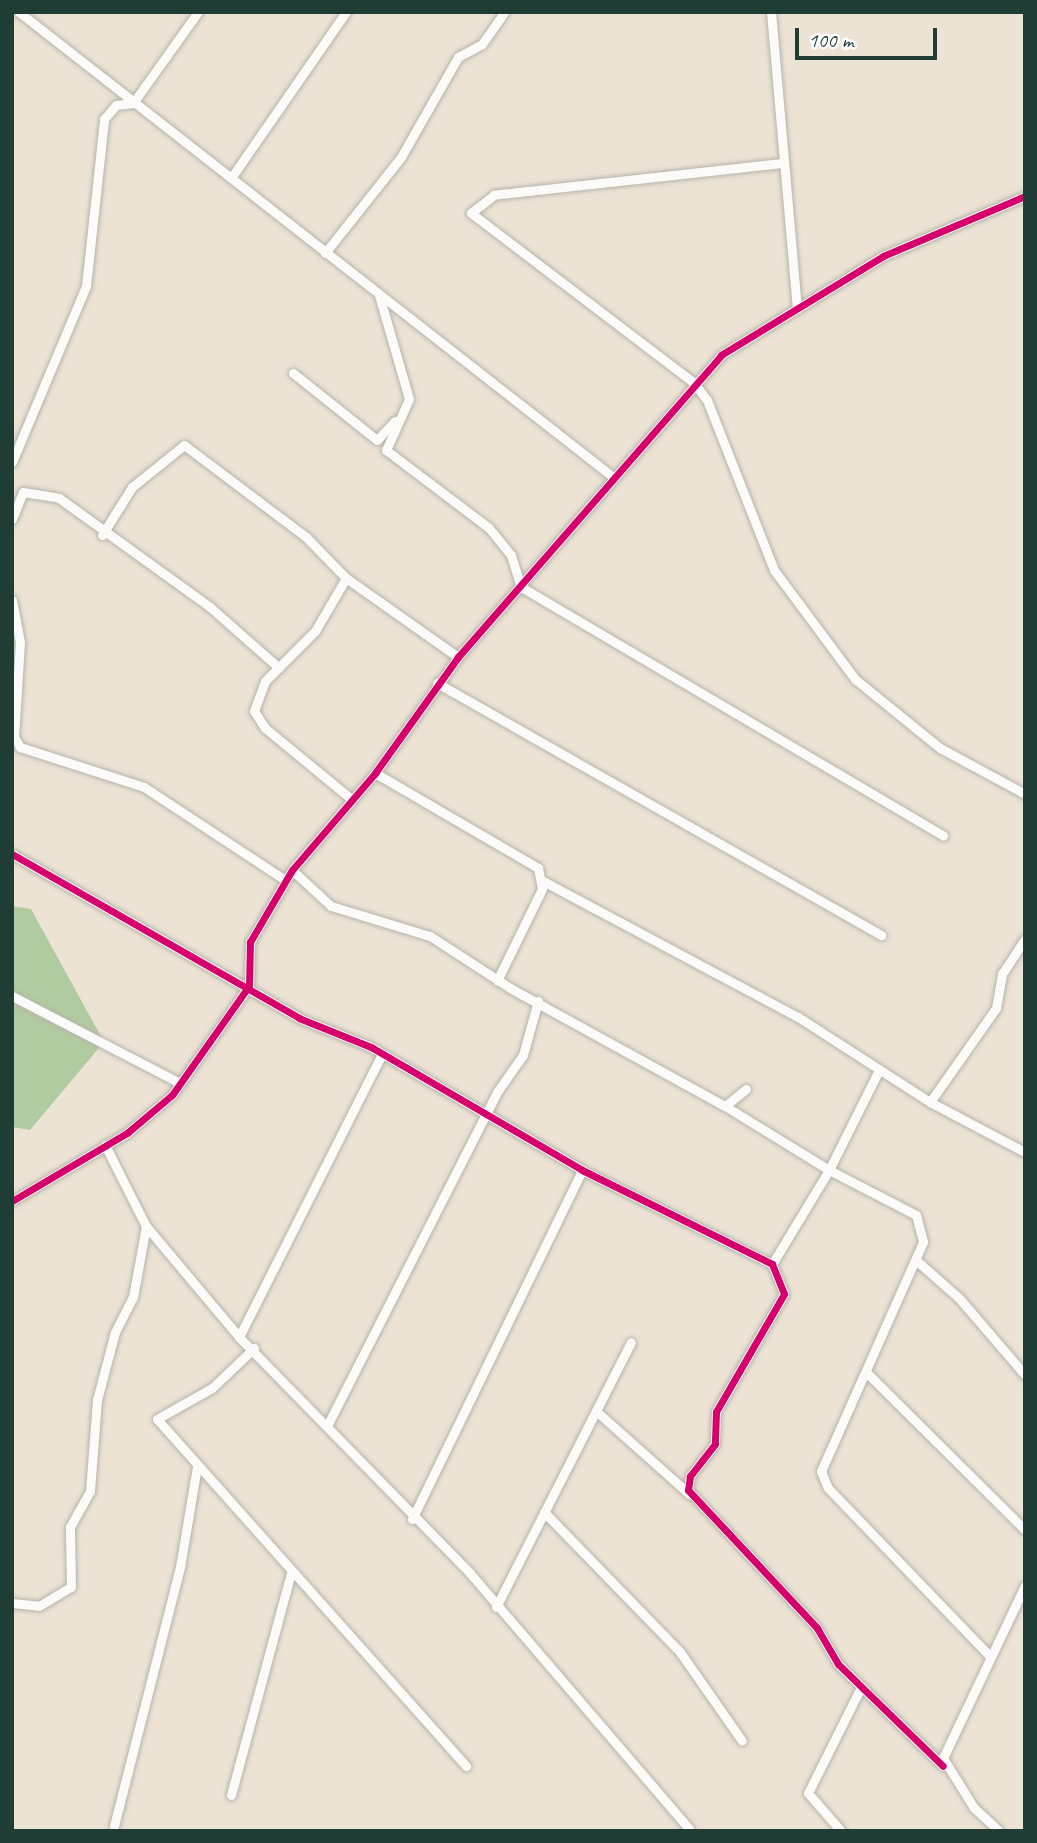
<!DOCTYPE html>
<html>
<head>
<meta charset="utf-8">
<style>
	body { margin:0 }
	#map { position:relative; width:1037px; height:1843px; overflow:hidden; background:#ece3d5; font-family:Caveat,sans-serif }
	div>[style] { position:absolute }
	.forest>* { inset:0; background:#b0cba0 }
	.roads { filter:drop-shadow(0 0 2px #b6b3a9) drop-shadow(0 0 2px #b6b3a9) }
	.minor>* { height:9px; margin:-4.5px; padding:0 4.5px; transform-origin:4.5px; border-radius:4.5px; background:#fcfbf9 }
	.cycleway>* { height:7px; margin:-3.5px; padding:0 3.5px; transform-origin:3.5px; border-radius:3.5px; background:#d6006c }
	span { translate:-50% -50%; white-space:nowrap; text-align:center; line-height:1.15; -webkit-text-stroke:5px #fff; paint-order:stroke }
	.frame { position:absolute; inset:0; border:14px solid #1f3d34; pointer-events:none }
	.scale { position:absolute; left:795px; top:28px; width:142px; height:32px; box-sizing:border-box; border:4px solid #1f3d34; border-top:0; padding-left:9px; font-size:21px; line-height:24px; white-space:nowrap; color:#1f3d34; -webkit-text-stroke:5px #fff; paint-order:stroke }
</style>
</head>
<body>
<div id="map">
	<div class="forest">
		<i style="clip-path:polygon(12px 906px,31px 909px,104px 1042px,30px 1130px,12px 1127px)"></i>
	</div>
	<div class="roads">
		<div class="minor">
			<i style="left:19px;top:12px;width:754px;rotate:38.05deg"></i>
			<i style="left:771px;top:12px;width:298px;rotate:85deg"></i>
			<i style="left:782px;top:163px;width:290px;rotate:173.7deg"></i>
			<i style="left:494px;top:195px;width:29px;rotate:142deg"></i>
			<i style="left:471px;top:213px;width:280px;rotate:37.3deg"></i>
			<i style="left:694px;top:383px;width:21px;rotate:53deg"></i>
			<i style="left:707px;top:400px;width:183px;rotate:68.5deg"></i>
			<i style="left:774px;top:570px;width:136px;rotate:53.4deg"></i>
			<i style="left:855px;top:679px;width:109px;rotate:39.1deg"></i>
			<i style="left:940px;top:748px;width:97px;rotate:28.4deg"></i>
			<i style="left:231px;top:178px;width:202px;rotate:-55.3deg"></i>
			<i style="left:325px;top:253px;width:122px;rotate:-51.6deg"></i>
			<i style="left:401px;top:157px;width:115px;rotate:-60.3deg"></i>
			<i style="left:458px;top:57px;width:27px;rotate:-28deg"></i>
			<i style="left:482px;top:44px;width:39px;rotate:-55deg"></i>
			<i style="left:379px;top:295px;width:108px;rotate:73.9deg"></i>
			<i style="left:409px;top:399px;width:56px;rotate:114.3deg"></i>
			<i style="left:386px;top:450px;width:129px;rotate:37.1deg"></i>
			<i style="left:489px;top:528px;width:35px;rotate:51deg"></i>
			<i style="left:511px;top:555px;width:34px;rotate:73deg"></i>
			<i style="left:521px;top:587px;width:490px;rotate:30.5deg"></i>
			<i style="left:293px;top:373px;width:107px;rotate:38.6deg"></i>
			<i style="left:377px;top:440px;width:26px;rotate:-47deg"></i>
			<i style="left:12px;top:462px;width:191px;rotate:-67.2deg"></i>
			<i style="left:86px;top:286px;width:168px;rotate:-83.8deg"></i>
			<i style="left:104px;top:119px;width:18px;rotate:-49deg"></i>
			<i style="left:116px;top:105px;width:17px;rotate:-7deg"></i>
			<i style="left:133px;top:103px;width:112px;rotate:-54.5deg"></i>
			<i style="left:12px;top:519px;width:29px;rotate:-68deg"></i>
			<i style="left:23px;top:492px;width:36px;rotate:9deg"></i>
			<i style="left:59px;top:498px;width:186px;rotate:35.8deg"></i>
			<i style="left:210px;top:607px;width:92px;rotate:41.5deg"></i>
			<i style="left:102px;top:535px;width:57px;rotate:-58deg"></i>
			<i style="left:132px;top:487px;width:67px;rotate:-38.9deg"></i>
			<i style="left:184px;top:445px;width:153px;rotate:37deg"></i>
			<i style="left:306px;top:537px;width:57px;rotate:45.7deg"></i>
			<i style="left:346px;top:578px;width:137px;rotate:35.2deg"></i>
			<i style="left:346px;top:578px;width:61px;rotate:120.3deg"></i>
			<i style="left:315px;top:631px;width:71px;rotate:135deg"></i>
			<i style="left:265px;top:681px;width:32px;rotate:110deg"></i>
			<i style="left:254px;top:711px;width:20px;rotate:57deg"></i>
			<i style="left:265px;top:728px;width:110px;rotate:39.5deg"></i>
			<i style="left:12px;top:600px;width:43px;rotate:79.2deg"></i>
			<i style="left:20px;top:642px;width:95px;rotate:93.6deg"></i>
			<i style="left:14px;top:737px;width:12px;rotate:59deg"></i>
			<i style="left:20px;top:747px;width:130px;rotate:17.9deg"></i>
			<i style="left:144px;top:787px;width:169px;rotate:33.4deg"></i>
			<i style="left:437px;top:683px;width:511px;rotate:29.58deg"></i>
			<i style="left:375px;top:773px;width:189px;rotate:30.2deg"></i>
			<i style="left:538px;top:868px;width:21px;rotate:79deg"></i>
			<i style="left:542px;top:889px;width:102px;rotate:116.1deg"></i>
			<i style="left:12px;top:854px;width:331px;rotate:29.7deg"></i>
			<i style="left:299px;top:1018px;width:78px;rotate:21.9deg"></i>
			<i style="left:371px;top:1047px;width:244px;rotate:30.2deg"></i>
			<i style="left:582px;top:1170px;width:212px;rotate:26.3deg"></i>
			<i style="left:772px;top:1264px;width:32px;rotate:68deg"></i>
			<i style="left:784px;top:1294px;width:136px;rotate:120deg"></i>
			<i style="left:716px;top:1412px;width:32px;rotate:92deg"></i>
			<i style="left:715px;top:1444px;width:41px;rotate:128deg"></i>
			<i style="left:690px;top:1476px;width:14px;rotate:98deg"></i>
			<i style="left:688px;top:1490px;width:189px;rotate:46.9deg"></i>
			<i style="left:817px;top:1628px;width:42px;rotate:59.7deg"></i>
			<i style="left:838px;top:1664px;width:146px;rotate:44.2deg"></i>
			<i style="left:292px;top:870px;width:53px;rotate:42.7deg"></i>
			<i style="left:331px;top:906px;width:103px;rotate:16.9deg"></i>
			<i style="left:430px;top:936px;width:95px;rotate:33deg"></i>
			<i style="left:510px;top:988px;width:245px;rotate:28.8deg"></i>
			<i style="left:725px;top:1106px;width:27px;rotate:-39deg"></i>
			<i style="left:543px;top:881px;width:289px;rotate:28.1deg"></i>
			<i style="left:798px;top:1017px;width:157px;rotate:32.8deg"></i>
			<i style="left:930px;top:1102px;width:107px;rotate:27.8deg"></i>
			<i style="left:12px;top:996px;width:189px;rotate:27.4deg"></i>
			<i style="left:879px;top:1070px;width:112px;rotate:116.6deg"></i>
			<i style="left:829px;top:1170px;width:98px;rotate:27.3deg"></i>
			<i style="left:916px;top:1215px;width:28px;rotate:75deg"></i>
			<i style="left:923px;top:1242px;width:251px;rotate:114deg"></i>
			<i style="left:821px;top:1471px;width:18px;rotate:68deg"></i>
			<i style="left:828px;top:1488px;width:231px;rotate:46.1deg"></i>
			<i style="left:930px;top:1102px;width:115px;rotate:-54.9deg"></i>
			<i style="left:996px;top:1008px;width:35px;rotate:-80deg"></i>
			<i style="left:1002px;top:974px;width:42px;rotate:-56.7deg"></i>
			<i style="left:725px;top:1106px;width:122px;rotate:31.6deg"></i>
			<i style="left:829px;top:1170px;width:110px;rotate:121.2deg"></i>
			<i style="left:105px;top:1145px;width:91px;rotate:63.2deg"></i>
			<i style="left:146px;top:1226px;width:145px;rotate:50deg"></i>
			<i style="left:239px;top:1337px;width:329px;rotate:45.6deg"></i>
			<i style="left:469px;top:1572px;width:338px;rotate:49.4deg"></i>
			<i style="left:12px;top:1201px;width:134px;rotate:-30.6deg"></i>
			<i style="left:127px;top:1133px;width:59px;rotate:-40.2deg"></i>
			<i style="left:172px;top:1095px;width:133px;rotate:-54.8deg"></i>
			<i style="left:249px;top:986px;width:44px;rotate:-88.7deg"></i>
			<i style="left:250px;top:942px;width:83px;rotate:-59.7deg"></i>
			<i style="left:292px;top:870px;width:128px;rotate:-49.4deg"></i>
			<i style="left:375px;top:773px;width:143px;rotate:-54.4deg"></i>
			<i style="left:458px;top:657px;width:400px;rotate:-48.9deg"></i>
			<i style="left:721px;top:355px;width:190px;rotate:-31.4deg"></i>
			<i style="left:883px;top:256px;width:154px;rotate:-22.9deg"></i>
			<i style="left:917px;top:1261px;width:56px;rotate:41.4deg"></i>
			<i style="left:959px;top:1298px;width:101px;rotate:49.4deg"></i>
			<i style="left:239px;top:1337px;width:317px;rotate:-63.2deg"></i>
			<i style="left:254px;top:1348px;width:58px;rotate:136.4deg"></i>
			<i style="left:212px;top:1388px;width:63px;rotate:150.6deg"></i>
			<i style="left:157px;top:1419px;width:465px;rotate:48.3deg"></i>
			<i style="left:866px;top:1372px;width:224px;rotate:44.8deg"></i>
			<i style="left:596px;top:1411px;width:125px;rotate:41.7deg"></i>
			<i style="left:328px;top:1424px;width:373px;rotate:-63deg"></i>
			<i style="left:497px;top:1092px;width:45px;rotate:-54.9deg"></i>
			<i style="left:523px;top:1055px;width:56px;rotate:-74.5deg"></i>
			<i style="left:544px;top:1512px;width:195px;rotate:45.8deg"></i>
			<i style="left:680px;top:1652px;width:108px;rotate:55.1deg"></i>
			<i style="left:412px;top:1519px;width:388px;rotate:-64deg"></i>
			<i style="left:12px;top:1603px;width:27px;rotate:6deg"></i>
			<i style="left:39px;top:1606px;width:37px;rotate:-31deg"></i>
			<i style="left:71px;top:1587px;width:60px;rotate:-91deg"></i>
			<i style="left:70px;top:1527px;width:41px;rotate:-60.9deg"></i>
			<i style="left:90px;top:1491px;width:91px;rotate:-85.6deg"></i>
			<i style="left:97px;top:1400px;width:70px;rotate:-75.2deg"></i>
			<i style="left:115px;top:1332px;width:39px;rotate:-63deg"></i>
			<i style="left:133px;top:1297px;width:72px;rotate:-79.6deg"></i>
			<i style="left:496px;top:1607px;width:297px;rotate:-63deg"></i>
			<i style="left:231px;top:1795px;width:230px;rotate:-74.9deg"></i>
			<i style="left:114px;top:1826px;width:267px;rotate:-75.7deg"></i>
			<i style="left:180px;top:1567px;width:101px;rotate:-80.4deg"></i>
			<i style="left:841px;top:1831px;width:50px;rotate:-131deg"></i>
			<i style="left:808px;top:1793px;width:119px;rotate:-63.4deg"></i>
			<i style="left:999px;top:1831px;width:34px;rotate:-137deg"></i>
			<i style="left:974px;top:1808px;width:59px;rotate:-121.8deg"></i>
			<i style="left:943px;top:1758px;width:191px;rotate:-64.6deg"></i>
		</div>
	</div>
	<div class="cycleway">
		<i style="left:12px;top:854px;width:331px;rotate:29.7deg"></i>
		<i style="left:299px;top:1018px;width:78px;rotate:21.9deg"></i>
		<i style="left:371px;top:1047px;width:244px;rotate:30.2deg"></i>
		<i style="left:582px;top:1170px;width:212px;rotate:26.3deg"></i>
		<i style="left:772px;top:1264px;width:32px;rotate:68deg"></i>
		<i style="left:784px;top:1294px;width:136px;rotate:120deg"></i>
		<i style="left:716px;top:1412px;width:32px;rotate:92deg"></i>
		<i style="left:715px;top:1444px;width:41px;rotate:128deg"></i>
		<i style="left:690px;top:1476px;width:14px;rotate:98deg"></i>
		<i style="left:688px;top:1490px;width:189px;rotate:46.9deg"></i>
		<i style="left:817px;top:1628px;width:42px;rotate:59.7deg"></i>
		<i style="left:838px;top:1664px;width:146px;rotate:44.2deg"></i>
		<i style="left:12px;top:1201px;width:134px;rotate:-30.6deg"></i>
		<i style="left:127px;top:1133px;width:59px;rotate:-40.2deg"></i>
		<i style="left:172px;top:1095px;width:133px;rotate:-54.8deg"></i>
		<i style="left:249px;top:986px;width:44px;rotate:-88.7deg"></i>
		<i style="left:250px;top:942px;width:83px;rotate:-59.7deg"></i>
		<i style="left:292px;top:870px;width:128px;rotate:-49.4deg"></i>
		<i style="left:375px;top:773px;width:143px;rotate:-54.4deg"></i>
		<i style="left:458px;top:657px;width:400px;rotate:-48.9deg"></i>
		<i style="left:721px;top:355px;width:190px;rotate:-31.4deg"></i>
		<i style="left:883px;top:256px;width:154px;rotate:-22.9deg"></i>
	</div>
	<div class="frame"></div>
	<div class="scale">100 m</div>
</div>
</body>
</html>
